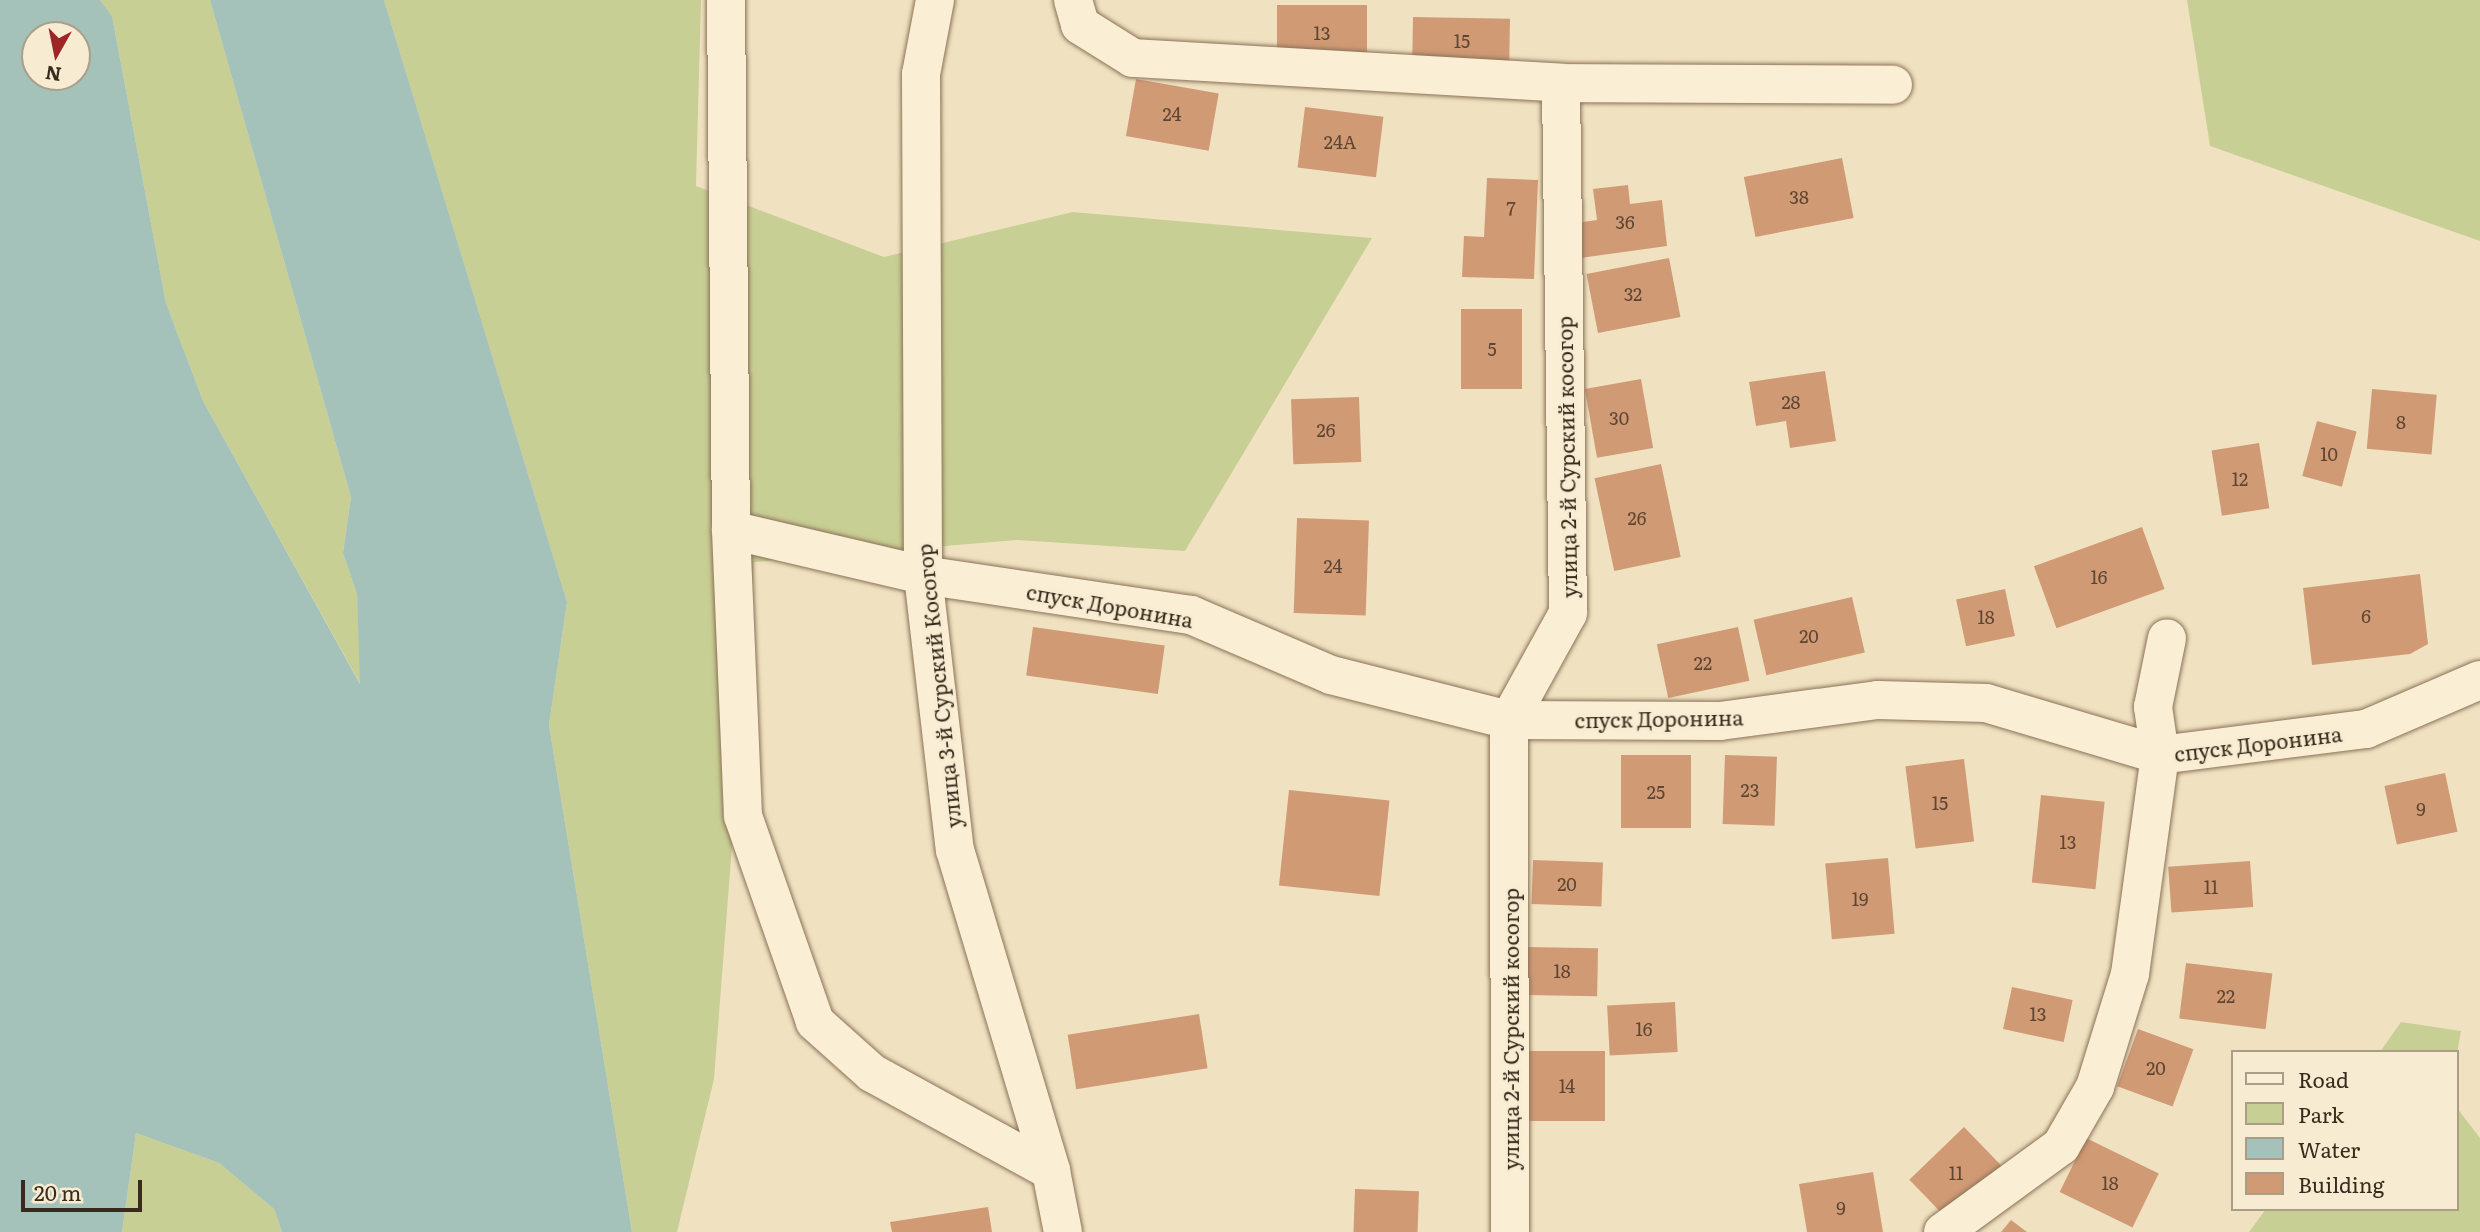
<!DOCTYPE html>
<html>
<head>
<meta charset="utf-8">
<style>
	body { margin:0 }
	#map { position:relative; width:2480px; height:1232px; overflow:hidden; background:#f0e2c1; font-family:Literata,serif }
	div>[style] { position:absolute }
	.green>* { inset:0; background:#c8cf94 }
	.water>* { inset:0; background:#a4c2b9 }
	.building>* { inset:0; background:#d09a75; transform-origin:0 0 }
	.roads { filter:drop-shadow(0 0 2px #8b7258) drop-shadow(0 0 2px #8b7258) }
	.minor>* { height:38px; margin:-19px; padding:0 19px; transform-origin:19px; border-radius:19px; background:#faefd5 }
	span { translate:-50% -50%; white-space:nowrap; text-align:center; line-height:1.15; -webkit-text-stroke:5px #f7ecd1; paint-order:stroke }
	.number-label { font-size:18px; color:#5f4633 }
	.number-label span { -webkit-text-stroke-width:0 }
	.street-label { font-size:21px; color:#392a1d }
	.legend { position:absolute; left:2231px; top:1050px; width:228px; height:161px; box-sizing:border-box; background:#f7ecd1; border:2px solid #ab9e89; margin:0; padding:9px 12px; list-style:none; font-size:21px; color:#392a1d }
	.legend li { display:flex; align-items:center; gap:14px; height:35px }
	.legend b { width:35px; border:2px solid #ab9e89 }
	.north { position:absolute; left:21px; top:21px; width:70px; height:70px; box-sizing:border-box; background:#f7ecd1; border:2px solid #ab9e89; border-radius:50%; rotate:189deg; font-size:19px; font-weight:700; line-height:28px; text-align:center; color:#392a1d }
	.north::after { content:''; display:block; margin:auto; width:24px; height:32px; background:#9d2526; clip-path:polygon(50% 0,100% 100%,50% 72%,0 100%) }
	.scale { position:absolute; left:21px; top:1180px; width:121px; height:32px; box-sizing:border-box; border:4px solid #392a1d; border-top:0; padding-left:9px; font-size:21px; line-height:24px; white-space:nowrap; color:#392a1d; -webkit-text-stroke:5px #f7ecd1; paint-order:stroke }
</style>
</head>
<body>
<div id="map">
	<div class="green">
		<i style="clip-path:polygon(100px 0,210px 0,351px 497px,343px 553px,357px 594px,361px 685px,203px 401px,166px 303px,112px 16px)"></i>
		<i style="clip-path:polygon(384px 0,701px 0,696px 186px,884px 257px,1073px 212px,1372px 238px,1185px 551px,1017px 540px,754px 562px,714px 1079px,677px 1232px,632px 1232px,549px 725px,567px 602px)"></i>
		<i style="clip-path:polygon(2187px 0,2480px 0,2480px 241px,2210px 146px)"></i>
		<i style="clip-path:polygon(2401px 1022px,2461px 1031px,2457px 1054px,2380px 1052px)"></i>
		<i style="clip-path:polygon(2457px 1108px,2480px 1138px,2480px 1232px,2249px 1232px,2266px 1209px,2457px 1209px)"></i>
		<i style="clip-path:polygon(136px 1133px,219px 1163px,274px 1209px,282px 1232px,122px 1232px)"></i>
	</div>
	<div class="water">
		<i style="clip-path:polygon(evenodd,0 0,100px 0,112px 16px,166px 303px,203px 401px,360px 684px,357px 594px,343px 553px,351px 497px,210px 0,384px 0,567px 602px,549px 725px,632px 1232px,282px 1232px,274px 1209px,219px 1163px,136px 1133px,122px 1232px,0 1232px,0 0,35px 35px,77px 35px,77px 77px,35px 77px,35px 35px)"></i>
	</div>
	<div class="building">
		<i style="left:1367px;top:5px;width:56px;height:90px;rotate:90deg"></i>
		<i style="left:1413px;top:17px;width:97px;height:46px;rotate:1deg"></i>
		<i style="left:1136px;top:79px;width:84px;height:58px;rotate:10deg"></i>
		<i style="left:1305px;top:107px;width:79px;height:61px;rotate:7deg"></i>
		<i style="left:1842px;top:158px;width:61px;height:100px;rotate:79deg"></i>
		<i style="clip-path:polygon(1487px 178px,1538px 180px,1534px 279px,1462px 277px,1464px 236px,1484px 237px)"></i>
		<i style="clip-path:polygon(1628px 185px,1630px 204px,1662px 200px,1667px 246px,1580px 258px,1576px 223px,1597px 220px,1593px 189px)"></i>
		<i style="left:1669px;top:258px;width:60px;height:84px;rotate:79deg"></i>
		<i style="left:1522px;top:309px;width:80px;height:61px;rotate:90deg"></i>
		<i style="clip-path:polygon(1825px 371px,1836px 441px,1790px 448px,1786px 421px,1756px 426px,1749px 382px)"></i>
		<i style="left:1641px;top:379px;width:70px;height:57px;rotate:80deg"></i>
		<i style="left:2372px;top:389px;width:65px;height:60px;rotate:5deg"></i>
		<i style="left:1359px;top:397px;width:65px;height:68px;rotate:88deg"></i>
		<i style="left:2317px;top:421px;width:41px;height:57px;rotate:15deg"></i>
		<i style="left:2259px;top:443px;width:66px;height:48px;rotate:81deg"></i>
		<i style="left:1661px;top:464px;width:95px;height:68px;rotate:78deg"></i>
		<i style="left:1297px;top:518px;width:72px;height:95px;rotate:2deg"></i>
		<i style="left:2142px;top:527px;width:66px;height:115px;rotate:70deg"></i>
		<i style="clip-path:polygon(2420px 574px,2428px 644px,2410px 654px,2312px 665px,2303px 588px)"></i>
		<i style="left:2005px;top:589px;width:48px;height:50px;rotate:78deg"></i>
		<i style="left:1852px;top:597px;width:57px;height:101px;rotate:77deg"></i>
		<i style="left:1033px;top:627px;width:133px;height:49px;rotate:8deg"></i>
		<i style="left:1738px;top:627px;width:55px;height:83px;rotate:78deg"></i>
		<i style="left:1691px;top:755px;width:73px;height:70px;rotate:90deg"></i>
		<i style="left:1725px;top:755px;width:52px;height:69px;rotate:2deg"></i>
		<i style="left:1964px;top:759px;width:83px;height:59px;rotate:83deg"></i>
		<i style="left:2445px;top:773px;width:60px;height:62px;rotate:78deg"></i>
		<i style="left:1289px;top:790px;width:101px;height:96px;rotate:6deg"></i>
		<i style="left:2041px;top:795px;width:64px;height:88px;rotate:6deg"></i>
		<i style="left:1888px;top:858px;width:76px;height:63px;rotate:85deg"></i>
		<i style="left:1533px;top:860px;width:70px;height:44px;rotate:2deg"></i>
		<i style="left:2250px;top:861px;width:46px;height:82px;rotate:86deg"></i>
		<i style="left:1527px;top:947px;width:71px;height:48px;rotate:1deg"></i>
		<i style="left:2186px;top:963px;width:87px;height:56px;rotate:7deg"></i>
		<i style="left:2012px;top:987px;width:62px;height:43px;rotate:12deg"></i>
		<i style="left:1675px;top:1002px;width:50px;height:68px;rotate:87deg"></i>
		<i style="left:1199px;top:1014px;width:55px;height:133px;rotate:81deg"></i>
		<i style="left:2138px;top:1029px;width:59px;height:61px;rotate:20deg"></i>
		<i style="left:1605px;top:1051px;width:70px;height:76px;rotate:90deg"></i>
		<i style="left:1964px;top:1127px;width:55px;height:76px;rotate:46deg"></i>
		<i style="left:2086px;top:1138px;width:81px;height:60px;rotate:26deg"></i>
		<i style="clip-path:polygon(1873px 1172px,1883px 1232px,1807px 1232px,1799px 1184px)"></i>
		<i style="left:1355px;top:1189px;width:64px;height:43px;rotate:2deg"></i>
		<i style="clip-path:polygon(988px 1207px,992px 1232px,892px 1232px,890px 1222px)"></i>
		<i style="clip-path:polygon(2011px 1220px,2027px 1232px,2001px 1232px)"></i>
	</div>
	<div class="roads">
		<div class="minor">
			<i style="left:726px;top:0;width:530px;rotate:89.46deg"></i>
			<i style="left:731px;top:530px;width:197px;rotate:13.2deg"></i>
			<i style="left:923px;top:575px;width:271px;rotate:8.5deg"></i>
			<i style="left:1191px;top:615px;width:152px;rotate:23.2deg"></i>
			<i style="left:1331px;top:675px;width:184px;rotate:14.2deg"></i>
			<i style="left:1509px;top:720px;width:211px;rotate:0.3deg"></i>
			<i style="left:1720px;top:721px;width:159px;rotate:-7.6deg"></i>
			<i style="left:1878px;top:700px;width:108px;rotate:1.6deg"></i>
			<i style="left:1986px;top:703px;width:182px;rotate:16.6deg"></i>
			<i style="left:2160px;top:755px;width:208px;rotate:-7.2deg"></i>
			<i style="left:2366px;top:729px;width:124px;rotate:-23.3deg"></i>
			<i style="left:935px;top:0;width:75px;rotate:100.7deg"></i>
			<i style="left:921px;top:74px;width:501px;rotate:89.77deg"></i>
			<i style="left:923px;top:575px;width:277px;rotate:83.4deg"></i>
			<i style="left:955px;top:850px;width:335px;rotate:73.3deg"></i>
			<i style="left:1051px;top:1171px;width:62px;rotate:78.9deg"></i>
			<i style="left:1073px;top:0;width:26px;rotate:74deg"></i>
			<i style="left:1080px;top:25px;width:62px;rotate:31.9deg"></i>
			<i style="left:1133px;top:58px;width:429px;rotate:3.3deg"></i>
			<i style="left:731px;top:530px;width:286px;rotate:87.6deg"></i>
			<i style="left:743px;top:816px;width:218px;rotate:70.7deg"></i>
			<i style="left:815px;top:1022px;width:76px;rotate:41.8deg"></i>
			<i style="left:872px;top:1073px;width:204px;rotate:28.7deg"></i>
			<i style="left:1510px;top:1232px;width:512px;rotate:-90.11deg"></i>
			<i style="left:1509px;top:720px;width:122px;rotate:-61.1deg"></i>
			<i style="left:1568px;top:613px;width:530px;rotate:-90.76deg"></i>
			<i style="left:1561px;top:83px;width:332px;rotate:0.3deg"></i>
			<i style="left:1943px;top:1232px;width:146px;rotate:-36.1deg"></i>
			<i style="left:2061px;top:1146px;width:68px;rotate:-60deg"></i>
			<i style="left:2095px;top:1087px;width:118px;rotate:-72.8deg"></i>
			<i style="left:2130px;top:974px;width:221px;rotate:-82.2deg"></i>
			<i style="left:2160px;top:755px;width:49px;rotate:-98.3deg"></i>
			<i style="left:2153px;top:707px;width:70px;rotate:-78.5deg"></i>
		</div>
	</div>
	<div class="number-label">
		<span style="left:1322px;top:33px">13</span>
		<span style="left:1462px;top:41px">15</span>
		<span style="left:1172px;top:114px">24</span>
		<span style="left:1340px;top:142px">24А</span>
		<span style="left:1799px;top:197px">38</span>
		<span style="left:1511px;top:208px">7</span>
		<span style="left:1625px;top:222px">36</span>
		<span style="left:1633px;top:294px">32</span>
		<span style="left:1492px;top:349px">5</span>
		<span style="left:1791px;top:402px">28</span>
		<span style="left:1619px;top:418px">30</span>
		<span style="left:2401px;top:422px">8</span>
		<span style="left:1326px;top:430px">26</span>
		<span style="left:2329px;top:454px">10</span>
		<span style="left:2240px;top:479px">12</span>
		<span style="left:1637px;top:518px">26</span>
		<span style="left:1333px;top:566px">24</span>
		<span style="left:2099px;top:577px">16</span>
		<span style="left:2366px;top:616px">6</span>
		<span style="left:1986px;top:617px">18</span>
		<span style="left:1809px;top:636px">20</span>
		<span style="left:1703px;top:663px">22</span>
		<span style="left:1750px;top:790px">23</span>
		<span style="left:1656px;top:792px">25</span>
		<span style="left:1940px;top:803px">15</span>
		<span style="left:2421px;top:809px">9</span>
		<span style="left:2068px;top:842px">13</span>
		<span style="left:1567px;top:884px">20</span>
		<span style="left:2211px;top:887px">11</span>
		<span style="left:1860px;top:899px">19</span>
		<span style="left:1562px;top:971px">18</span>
		<span style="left:2226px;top:996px">22</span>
		<span style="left:2038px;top:1014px">13</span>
		<span style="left:1644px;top:1029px">16</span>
		<span style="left:2156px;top:1068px">20</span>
		<span style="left:1567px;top:1086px">14</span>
		<span style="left:1956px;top:1173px">11</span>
		<span style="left:2110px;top:1183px">18</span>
		<span style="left:1841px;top:1208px">9</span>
	</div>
	<div class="street-label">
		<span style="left:1566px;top:457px;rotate:-91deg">улица 2-й Сурский косогор</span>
		<span style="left:1110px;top:605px;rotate:10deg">спуск Доронина</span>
		<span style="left:938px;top:686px;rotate:-96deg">улица 3-й Сурский Косогор</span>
		<span style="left:1659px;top:718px;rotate:-1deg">спуск Доронина</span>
		<span style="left:2258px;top:743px;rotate:-7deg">спуск Доронина</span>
		<span style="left:1510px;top:1029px;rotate:-90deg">улица 2-й Сурский косогор</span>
	</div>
	<ul class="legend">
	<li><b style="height:9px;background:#faefd5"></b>Road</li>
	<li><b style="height:19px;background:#c8cf94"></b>Park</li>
	<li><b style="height:19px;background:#a4c2b9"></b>Water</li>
	<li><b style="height:19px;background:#d09a75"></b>Building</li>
	</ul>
	<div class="north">N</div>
	<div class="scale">20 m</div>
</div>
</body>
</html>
